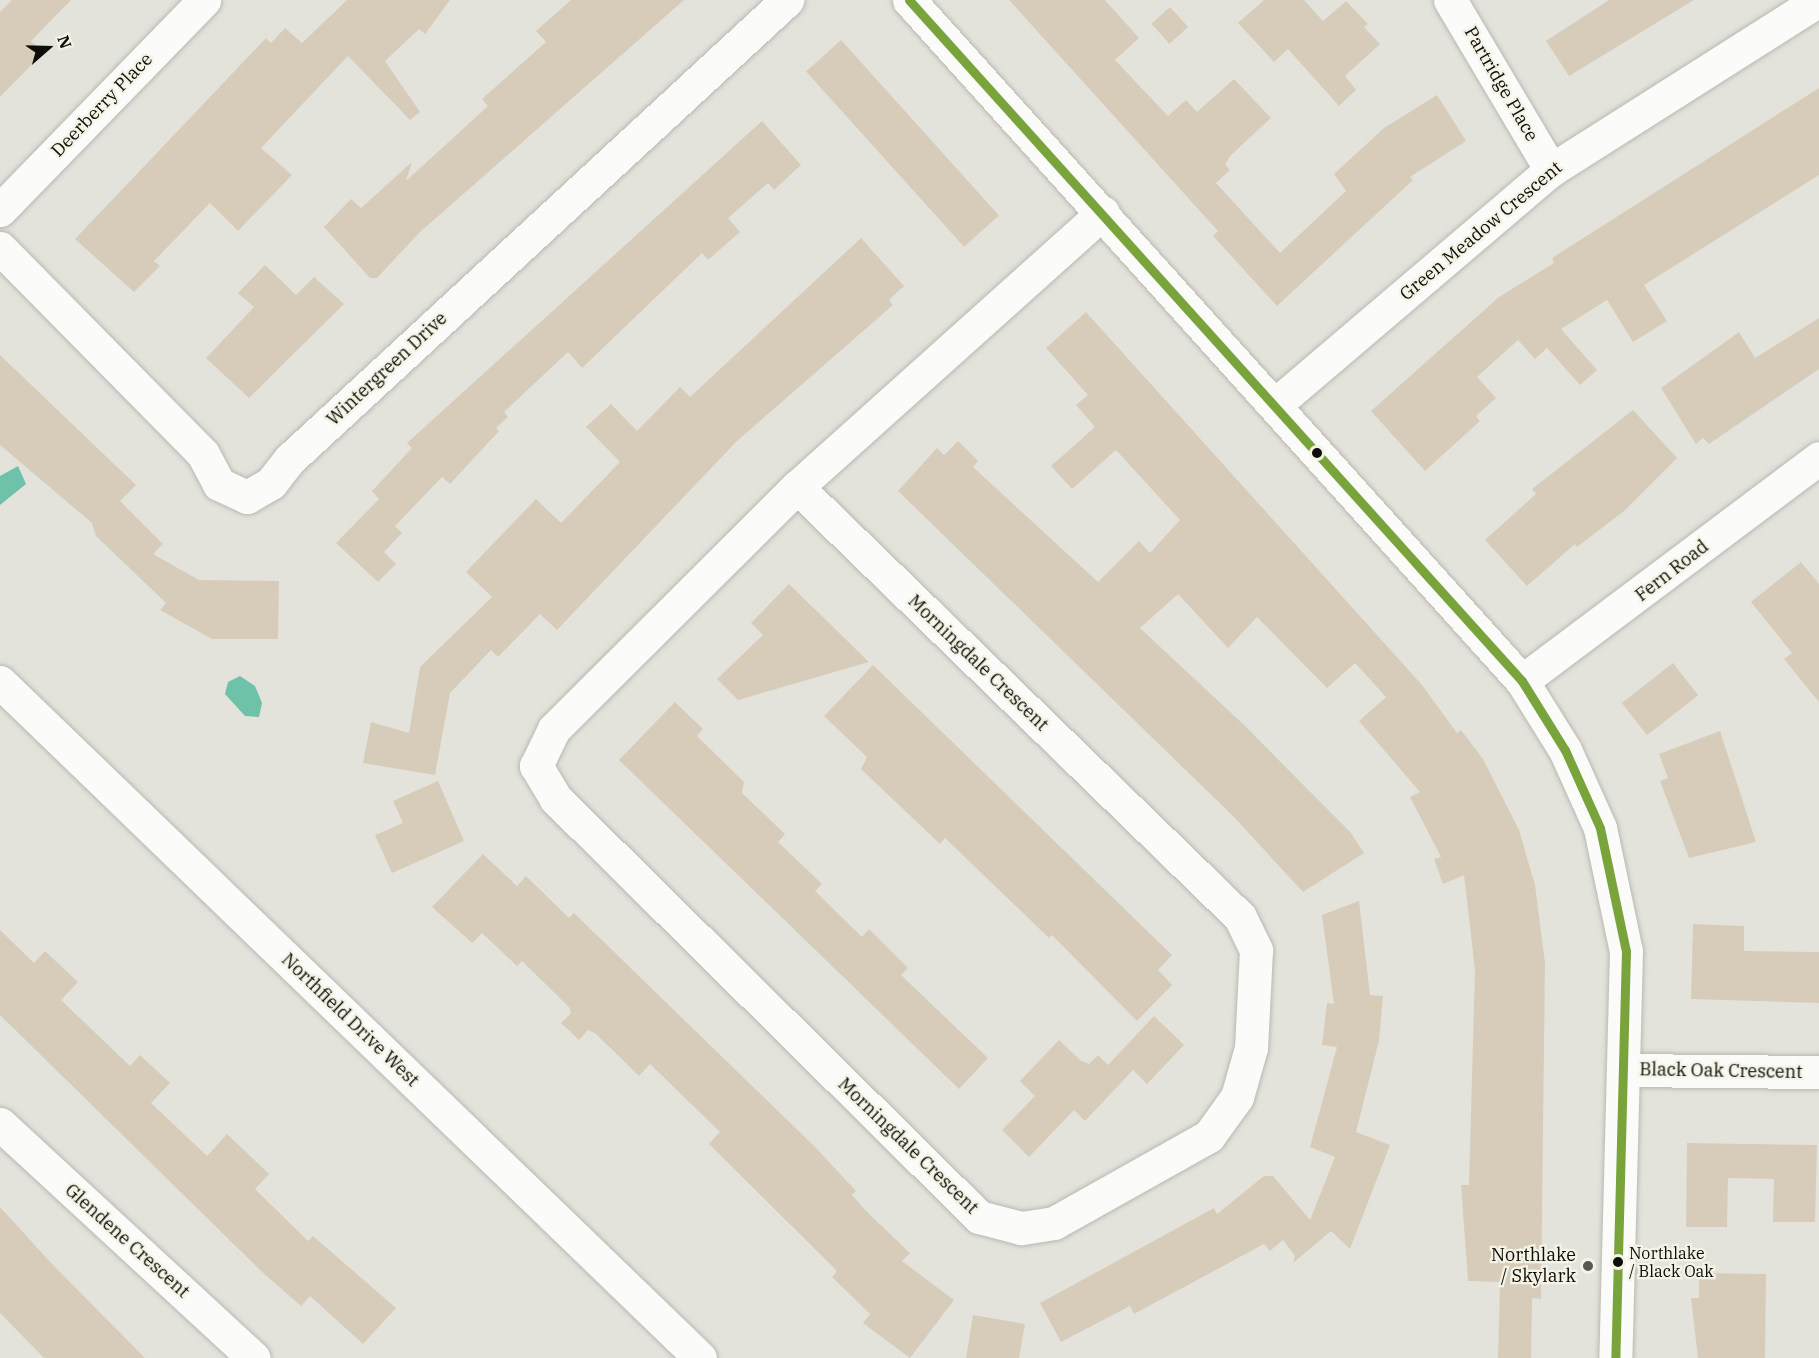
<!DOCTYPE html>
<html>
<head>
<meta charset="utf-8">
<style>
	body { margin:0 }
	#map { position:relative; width:1819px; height:1358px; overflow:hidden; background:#e3e3dc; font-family:"IBM Plex Serif",serif }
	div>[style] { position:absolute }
	.water>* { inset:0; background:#6dc2a9 }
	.building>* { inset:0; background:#d7ccba; transform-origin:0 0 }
	.roads { filter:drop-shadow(0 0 2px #b9b9b3) drop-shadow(0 0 2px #b9b9b3) }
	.street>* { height:33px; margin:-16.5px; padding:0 16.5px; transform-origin:16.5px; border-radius:16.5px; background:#fbfbfa }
	.secondary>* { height:33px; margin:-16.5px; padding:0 16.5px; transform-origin:16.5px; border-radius:16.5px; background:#fbfbfa }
	.bus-1>* { height:9px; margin:-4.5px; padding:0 4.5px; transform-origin:4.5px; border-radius:4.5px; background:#79a33b }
	.dots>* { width:16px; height:16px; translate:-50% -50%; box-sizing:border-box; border:3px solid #f4f3e6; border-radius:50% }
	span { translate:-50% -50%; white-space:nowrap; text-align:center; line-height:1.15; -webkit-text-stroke:4.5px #f4f3e6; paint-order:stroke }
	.bus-label { font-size:16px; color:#0d0d09 }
	.left { translate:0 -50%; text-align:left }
	.street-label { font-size:18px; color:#0d0d09 }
	.poi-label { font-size:18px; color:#0d0d09 }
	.right { translate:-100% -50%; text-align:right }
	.north { position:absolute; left:18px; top:18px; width:60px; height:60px; -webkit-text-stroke:4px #f4f3e6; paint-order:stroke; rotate:70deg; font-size:16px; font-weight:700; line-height:24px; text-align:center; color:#0d0d09 }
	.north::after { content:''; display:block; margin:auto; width:21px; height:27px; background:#0d0d09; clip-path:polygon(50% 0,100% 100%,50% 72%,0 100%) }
</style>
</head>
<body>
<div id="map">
	<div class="water">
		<i style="clip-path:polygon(18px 466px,26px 484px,0 505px,0 476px)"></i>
		<i style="clip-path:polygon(240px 676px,255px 686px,262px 703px,259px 717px,245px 716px,225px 694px,228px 682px)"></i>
	</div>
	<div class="building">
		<i style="clip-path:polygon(12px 0,71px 0,31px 41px,43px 53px,0 97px,0 12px)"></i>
		<i style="clip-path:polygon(347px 0,450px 0,425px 34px,419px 29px,385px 61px,420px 112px,410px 120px,348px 56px,261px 148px,292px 175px,238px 231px,210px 203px,154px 261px,160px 266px,134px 292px,75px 239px,266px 38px,271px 43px,285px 28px,302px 43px)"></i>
		<i style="clip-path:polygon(571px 0,684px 0,420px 232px,377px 278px,370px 278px,324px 227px,351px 199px,361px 208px,412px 162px,406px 181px,488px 106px,482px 99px,546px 42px,536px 31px)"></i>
		<i style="clip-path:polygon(1009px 0,1105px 0,1139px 38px,1115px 60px,1168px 116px,1186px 100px,1197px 112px,1234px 79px,1271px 118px,1231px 155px,1225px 164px,1230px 170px,1216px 183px,1280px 253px,1346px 191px,1334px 174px,1384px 128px,1437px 95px,1466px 141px,1410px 177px,1413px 180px,1277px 306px,1213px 236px,1218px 231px)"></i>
		<i style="clip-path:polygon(1264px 0,1304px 0,1323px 21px,1346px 1px,1368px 24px,1364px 27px,1380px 44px,1345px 76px,1356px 90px,1339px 106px,1288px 49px,1274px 62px,1238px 23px)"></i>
		<i style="clip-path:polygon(1609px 0,1694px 0,1569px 76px,1546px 41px)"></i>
		<i style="left:1170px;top:7px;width:27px;height:25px;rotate:48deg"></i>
		<i style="left:841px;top:40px;width:236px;height:47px;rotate:48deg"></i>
		<i style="clip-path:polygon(1819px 88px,1819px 175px,1644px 285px,1667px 321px,1633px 342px,1607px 300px,1561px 329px,1597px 370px,1580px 385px,1547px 348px,1535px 359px,1518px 340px,1477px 377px,1496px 398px,1476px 416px,1480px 421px,1425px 471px,1371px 411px,1499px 297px,1554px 263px,1552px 258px)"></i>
		<i style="clip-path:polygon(762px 121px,801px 165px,774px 190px,768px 183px,728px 218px,740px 232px,708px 260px,702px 253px,582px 368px,568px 352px,504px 412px,508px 417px,496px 428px,499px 431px,450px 484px,442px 477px,395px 526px,402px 533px,384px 552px,396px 564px,378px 582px,336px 543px,379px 499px,372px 491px,412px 448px,407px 443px)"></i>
		<i style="clip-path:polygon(861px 238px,904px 286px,889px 300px,893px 305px,737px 441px,557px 630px,540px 614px,498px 657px,491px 650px,450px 693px,435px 775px,363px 763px,371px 722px,409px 733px,420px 667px,492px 597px,466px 572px,536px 499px,561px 523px,620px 462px,586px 427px,611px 404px,637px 431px,680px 387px,690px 397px)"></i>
		<i style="clip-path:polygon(265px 265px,296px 295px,314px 277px,344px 304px,249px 398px,206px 358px,254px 307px,238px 293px)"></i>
		<i style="clip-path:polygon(1086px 312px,1422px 685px,1457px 733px,1461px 730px,1483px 759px,1519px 830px,1535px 885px,1545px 963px,1541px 1299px,1532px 1298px,1531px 1358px,1498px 1358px,1500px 1282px,1468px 1281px,1461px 1185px,1469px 1185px,1475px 970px,1464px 875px,1443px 884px,1434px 859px,1441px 857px,1410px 797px,1420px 792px,1359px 721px,1386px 697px,1355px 663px,1327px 688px,1257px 617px,1228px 648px,1178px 594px,1140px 628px,1244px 725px,1351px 833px,1364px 853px,1303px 892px,1233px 816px,898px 491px,937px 448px,944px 455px,958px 441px,978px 461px,973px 467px,1098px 582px,1139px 541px,1150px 553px,1180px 520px,1116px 450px,1072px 489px,1051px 466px,1095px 427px,1076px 405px,1088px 395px,1046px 348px)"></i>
		<i style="clip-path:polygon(1819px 318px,1819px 369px,1709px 444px,1703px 438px,1696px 444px,1661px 388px,1739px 332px,1755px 358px)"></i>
		<i style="clip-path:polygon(0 355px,136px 485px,120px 501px,163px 544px,153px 554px,199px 580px,279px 581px,278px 639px,212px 639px,160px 610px,166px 603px,96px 536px,92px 523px,0 445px)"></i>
		<i style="clip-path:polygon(1633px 410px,1677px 458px,1624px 511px,1577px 547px,1575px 544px,1527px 586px,1485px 540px,1536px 494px,1532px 489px)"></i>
		<i style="clip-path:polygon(1801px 562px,1819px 584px,1819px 702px,1784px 659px,1792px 653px,1751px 602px)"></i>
		<i style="clip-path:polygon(789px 584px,869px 662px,738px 700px,717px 679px,763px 635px,751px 623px)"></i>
		<i style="left:1673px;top:663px;width:41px;height:65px;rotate:52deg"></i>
		<i style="clip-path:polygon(873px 665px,1172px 955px,1158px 970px,1172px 985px,1137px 1021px,1052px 935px,1049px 938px,945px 838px,940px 844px,861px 769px,867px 757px,824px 716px)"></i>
		<i style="clip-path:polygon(675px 702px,703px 729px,697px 736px,744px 782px,742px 793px,785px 834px,778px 842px,822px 884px,815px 891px,862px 937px,869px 929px,908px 968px,901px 975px,988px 1058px,959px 1089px,619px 760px)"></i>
		<i style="clip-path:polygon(1720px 731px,1756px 842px,1689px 858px,1660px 781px,1668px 778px,1659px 754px)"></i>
		<i style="clip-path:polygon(438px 781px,464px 841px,392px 873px,375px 835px,403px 823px,393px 801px)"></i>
		<i style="clip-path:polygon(483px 854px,517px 886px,526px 876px,569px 918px,574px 913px,815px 1147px,856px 1191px,852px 1195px,866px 1211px,910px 1253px,902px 1261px,954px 1300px,910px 1358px,863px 1323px,870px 1314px,832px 1277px,837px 1271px,709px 1144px,720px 1132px,650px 1064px,639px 1076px,596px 1034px,588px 1030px,579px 1040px,561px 1023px,571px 1013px,569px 1007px,522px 961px,517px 966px,482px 933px,472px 943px,432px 907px)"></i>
		<i style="clip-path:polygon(1359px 901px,1370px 995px,1383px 996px,1379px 1041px,1356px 1132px,1390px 1145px,1350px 1249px,1331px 1231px,1293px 1263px,1295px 1256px,1283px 1240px,1270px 1251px,1264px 1244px,1134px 1314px,1130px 1306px,1061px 1342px,1040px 1303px,1214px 1208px,1217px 1214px,1264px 1176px,1273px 1176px,1310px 1220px,1335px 1157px,1310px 1147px,1337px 1047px,1322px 1045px,1327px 1003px,1334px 1004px,1322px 915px)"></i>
		<i style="clip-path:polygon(1693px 924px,1744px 926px,1744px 951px,1819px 952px,1819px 1003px,1691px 999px)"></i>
		<i style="clip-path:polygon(0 930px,34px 963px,45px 951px,78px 982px,61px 1000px,130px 1066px,140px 1055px,170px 1083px,151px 1103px,207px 1156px,227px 1134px,269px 1174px,255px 1189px,308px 1241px,313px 1236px,396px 1308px,363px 1344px,310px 1296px,301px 1306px,261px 1271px,0 1015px)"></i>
		<i style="clip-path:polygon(1154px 1016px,1184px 1045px,1147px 1084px,1133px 1070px,1085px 1121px,1074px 1110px,1029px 1157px,1002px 1130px,1035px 1096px,1020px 1081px,1059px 1040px,1080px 1060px,1089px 1064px,1098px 1055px,1108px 1065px)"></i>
		<i style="clip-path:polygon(1687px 1143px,1817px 1145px,1815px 1222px,1773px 1222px,1774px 1179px,1728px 1178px,1727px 1227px,1686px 1227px)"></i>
		<i style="clip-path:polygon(0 1207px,52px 1264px,145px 1358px,44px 1358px,0 1313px)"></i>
		<i style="clip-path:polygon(1699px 1273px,1766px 1274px,1765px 1358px,1698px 1358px,1691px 1298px,1699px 1298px)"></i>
		<i style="clip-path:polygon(973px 1315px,1025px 1324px,1019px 1358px,966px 1358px)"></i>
	</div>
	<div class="roads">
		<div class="street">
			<i style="left:1450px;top:0;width:198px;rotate:59.3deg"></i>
			<i style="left:0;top:210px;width:293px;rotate:-45.8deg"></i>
			<i style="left:0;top:248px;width:289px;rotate:45.4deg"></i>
			<i style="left:203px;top:454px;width:34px;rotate:62deg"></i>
			<i style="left:219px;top:484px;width:31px;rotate:25deg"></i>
			<i style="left:247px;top:497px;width:28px;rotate:-30deg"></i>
			<i style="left:271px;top:483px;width:31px;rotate:-52deg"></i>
			<i style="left:290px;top:459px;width:677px;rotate:-42.72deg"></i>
			<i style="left:1277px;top:403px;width:360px;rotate:-40.4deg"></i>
			<i style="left:1551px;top:170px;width:317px;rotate:-32.4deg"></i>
			<i style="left:797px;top:487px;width:617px;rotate:44.15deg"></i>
			<i style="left:1240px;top:917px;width:37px;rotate:64deg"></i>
			<i style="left:1256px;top:950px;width:98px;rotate:92.9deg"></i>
			<i style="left:1251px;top:1048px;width:51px;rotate:105.9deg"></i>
			<i style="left:1237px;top:1097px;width:48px;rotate:125.7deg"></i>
			<i style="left:1209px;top:1136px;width:178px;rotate:150.7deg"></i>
			<i style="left:1054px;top:1223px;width:33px;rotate:171deg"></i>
			<i style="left:1021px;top:1228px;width:43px;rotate:-165.3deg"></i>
			<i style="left:979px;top:1217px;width:595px;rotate:-135.34deg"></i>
			<i style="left:556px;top:799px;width:39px;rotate:-121deg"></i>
			<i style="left:536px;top:766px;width:41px;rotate:-64.1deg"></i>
			<i style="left:554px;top:729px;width:343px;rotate:-44.9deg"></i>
			<i style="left:797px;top:487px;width:411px;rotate:-41.9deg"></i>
			<i style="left:1522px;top:681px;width:371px;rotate:-36.9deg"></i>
			<i style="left:1623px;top:1070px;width:196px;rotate:0.6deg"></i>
			<i style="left:0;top:1124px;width:345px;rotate:42.7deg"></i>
		</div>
		<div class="secondary">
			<i style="left:909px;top:0;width:916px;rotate:48.01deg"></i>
			<i style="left:1522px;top:681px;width:81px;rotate:58.1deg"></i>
			<i style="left:1565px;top:750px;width:85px;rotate:65.8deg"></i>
			<i style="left:1600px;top:828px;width:126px;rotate:78.1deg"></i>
			<i style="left:1626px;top:951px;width:407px;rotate:91.5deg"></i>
			<i style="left:0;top:682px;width:973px;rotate:44deg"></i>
		</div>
	</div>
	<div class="bus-1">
		<i style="left:909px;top:0;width:916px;rotate:48.01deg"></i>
		<i style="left:1522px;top:681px;width:81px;rotate:58.1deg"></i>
		<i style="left:1565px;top:750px;width:85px;rotate:65.8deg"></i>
		<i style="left:1600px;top:828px;width:126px;rotate:78.1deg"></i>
		<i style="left:1626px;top:951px;width:407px;rotate:91.5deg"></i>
	</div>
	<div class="dots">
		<i style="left:1317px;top:453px;background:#0d0d09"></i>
		<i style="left:1618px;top:1262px;background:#0d0d09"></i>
		<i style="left:1588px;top:1266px;background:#585853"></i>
	</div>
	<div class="bus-label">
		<span class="left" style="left:1629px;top:1262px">Northlake<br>/ Black Oak</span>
	</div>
	<div class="street-label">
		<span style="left:1501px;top:84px;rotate:60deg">Partridge Place</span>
		<span style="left:102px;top:105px;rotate:-46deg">Deerberry Place</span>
		<span style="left:1481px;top:231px;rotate:-40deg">Green Meadow Crescent</span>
		<span style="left:387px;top:369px;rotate:-43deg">Wintergreen Drive</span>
		<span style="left:1672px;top:571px;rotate:-38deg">Fern Road</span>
		<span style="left:978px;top:663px;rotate:44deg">Morningdale Crescent</span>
		<span style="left:350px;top:1020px;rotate:44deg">Northfield Drive West</span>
		<span style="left:1721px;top:1071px;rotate:1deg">Black Oak Crescent</span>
		<span style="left:908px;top:1146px;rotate:44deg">Morningdale Crescent</span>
		<span style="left:127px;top:1241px;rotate:42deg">Glendene Crescent</span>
	</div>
	<div class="poi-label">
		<span class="right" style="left:1576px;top:1266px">Northlake<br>/ Skylark</span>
	</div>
	<div class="north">N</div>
</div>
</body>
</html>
